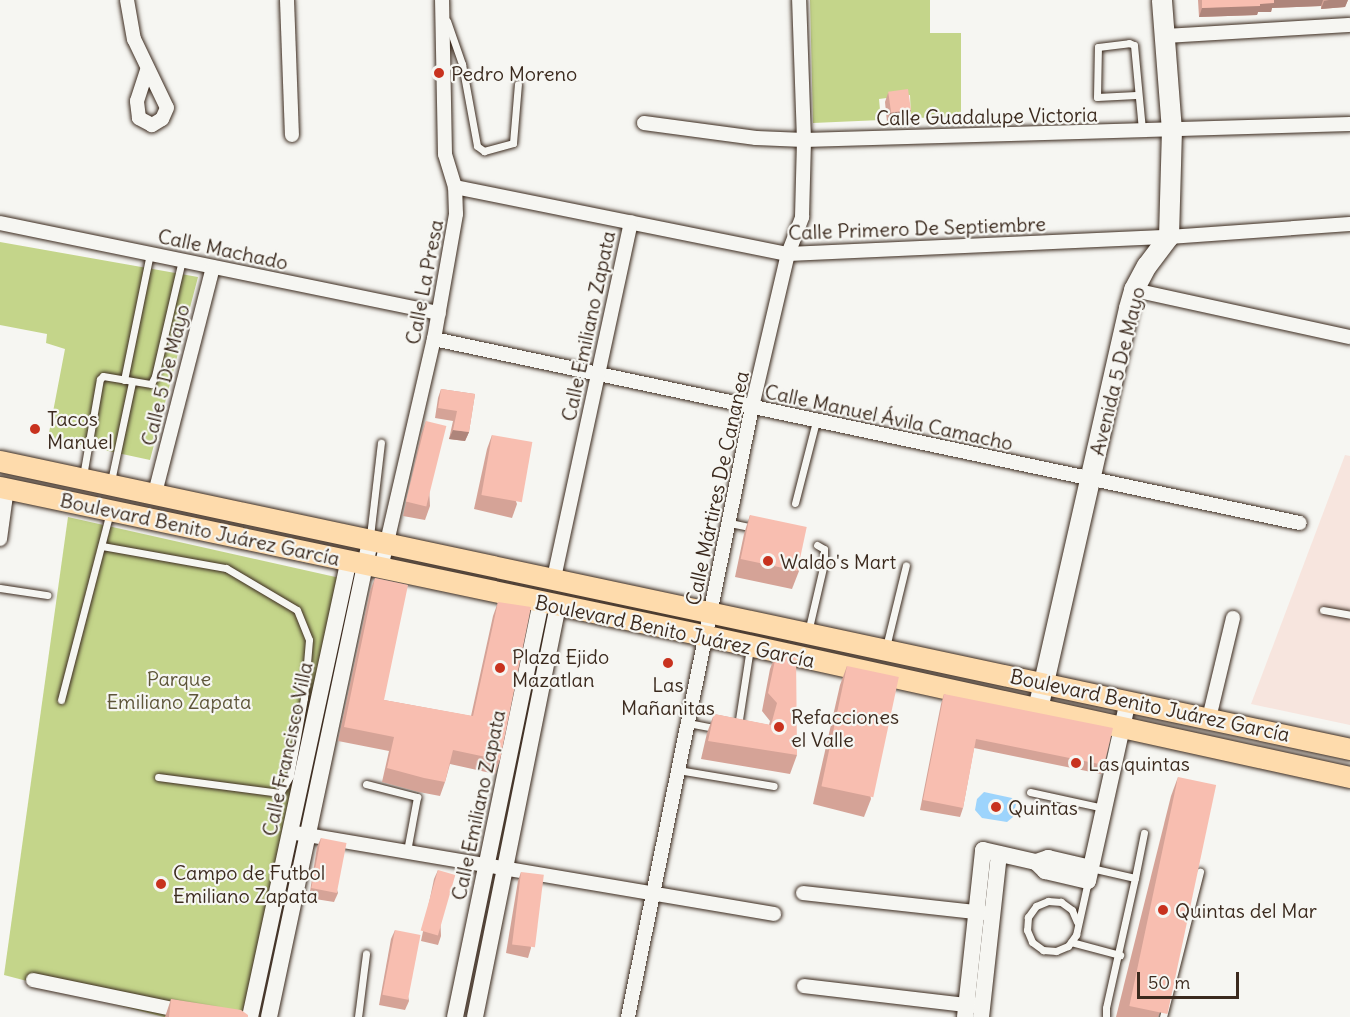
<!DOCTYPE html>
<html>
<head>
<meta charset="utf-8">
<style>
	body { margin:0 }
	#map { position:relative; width:1350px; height:1017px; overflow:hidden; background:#f6f6f2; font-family:Delius,sans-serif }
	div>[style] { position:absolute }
	.built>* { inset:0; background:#f7e5de }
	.green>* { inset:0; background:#c4d58a }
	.water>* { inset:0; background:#9dd4fc }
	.roads { filter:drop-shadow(0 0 2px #3b2a1e) drop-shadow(0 0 2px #3b2a1e) }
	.service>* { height:7px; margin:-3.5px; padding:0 3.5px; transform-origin:3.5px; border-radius:3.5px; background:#f6f6f2 }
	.minor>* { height:14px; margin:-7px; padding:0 7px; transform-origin:7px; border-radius:7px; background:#f6f6f2 }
	.tertiary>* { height:16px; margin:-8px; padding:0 8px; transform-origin:8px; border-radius:8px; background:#f6f6f2 }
	.secondary>* { height:20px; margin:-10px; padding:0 10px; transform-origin:10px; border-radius:10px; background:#f6f6f2 }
	.primary>* { height:21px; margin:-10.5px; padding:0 10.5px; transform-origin:10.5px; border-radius:10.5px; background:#fedbac }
	.wall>* { inset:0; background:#d5a397 }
	.shaded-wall>* { inset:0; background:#ae857b }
	.building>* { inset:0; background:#f8beb0; transform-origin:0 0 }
	.dots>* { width:16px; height:16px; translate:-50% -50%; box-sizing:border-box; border:3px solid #f6f6f2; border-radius:50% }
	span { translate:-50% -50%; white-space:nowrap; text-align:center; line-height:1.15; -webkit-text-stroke:4.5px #f6f6f2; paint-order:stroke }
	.poi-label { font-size:20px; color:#3b2a1e }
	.left { translate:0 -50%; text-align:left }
	.street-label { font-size:20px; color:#3b2a1e }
	.park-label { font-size:20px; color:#5d5539 }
	.scale { position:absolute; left:1137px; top:972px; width:102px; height:27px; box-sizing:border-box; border:3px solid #3b2a1e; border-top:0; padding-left:8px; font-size:18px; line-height:21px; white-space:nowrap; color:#3b2a1e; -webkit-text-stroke:4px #f6f6f2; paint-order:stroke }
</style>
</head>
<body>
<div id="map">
	<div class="built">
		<i style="clip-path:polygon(1345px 455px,1350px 456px,1350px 725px,1251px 704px)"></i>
	</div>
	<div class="green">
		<i style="clip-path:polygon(810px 0,930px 0,930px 33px,961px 33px,961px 117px,911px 118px,910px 95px,879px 99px,881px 120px,813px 123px)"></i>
		<i style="clip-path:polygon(0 242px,198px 277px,150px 460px,48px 438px,65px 349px,46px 343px,47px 334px,0 325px)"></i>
		<i style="clip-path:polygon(68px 517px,340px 578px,244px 1017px,164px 1017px,4px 975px)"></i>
	</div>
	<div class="water">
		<i style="clip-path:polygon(984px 792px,1012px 798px,1016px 804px,1013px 817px,1007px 822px,982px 818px,975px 810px,977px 799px)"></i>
	</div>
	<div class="roads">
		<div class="service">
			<i style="left:447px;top:21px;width:46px;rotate:70.8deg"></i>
			<i style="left:462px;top:64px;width:83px;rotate:79.6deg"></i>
			<i style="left:477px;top:146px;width:9px;rotate:36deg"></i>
			<i style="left:484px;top:151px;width:30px;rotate:-15deg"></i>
			<i style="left:513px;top:143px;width:59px;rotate:-85.2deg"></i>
			<i style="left:1136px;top:95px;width:39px;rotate:177deg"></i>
			<i style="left:1097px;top:97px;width:50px;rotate:-88.9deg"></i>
			<i style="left:1098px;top:47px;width:31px;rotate:-7deg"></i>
			<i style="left:1129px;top:43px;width:5px;rotate:22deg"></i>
			<i style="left:1134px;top:45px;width:85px;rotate:84.6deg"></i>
			<i style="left:124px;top:380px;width:130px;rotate:-78.4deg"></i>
			<i style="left:83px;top:476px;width:98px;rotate:-80.1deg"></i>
			<i style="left:100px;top:379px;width:4px;rotate:-45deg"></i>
			<i style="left:103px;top:376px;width:49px;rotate:9.5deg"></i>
			<i style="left:151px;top:384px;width:9px;rotate:-63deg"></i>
			<i style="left:155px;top:376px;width:119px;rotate:-76.9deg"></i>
			<i style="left:111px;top:481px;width:101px;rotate:-78deg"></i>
			<i style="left:795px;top:503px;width:85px;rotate:-75.6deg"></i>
			<i style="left:730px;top:523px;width:25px;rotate:12deg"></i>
			<i style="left:370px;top:536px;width:94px;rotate:-83.3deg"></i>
			<i style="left:102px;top:546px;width:126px;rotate:10.1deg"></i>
			<i style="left:226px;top:568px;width:82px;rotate:30.6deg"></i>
			<i style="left:297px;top:610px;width:32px;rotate:68deg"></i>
			<i style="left:309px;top:640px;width:58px;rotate:94.9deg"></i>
			<i style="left:304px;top:698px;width:79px;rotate:100.2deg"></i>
			<i style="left:290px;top:776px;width:20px;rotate:120deg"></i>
			<i style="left:280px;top:793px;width:123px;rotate:-172.5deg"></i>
			<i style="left:0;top:588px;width:48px;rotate:8.5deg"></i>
			<i style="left:1323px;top:610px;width:27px;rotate:10deg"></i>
			<i style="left:808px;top:632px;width:71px;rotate:-76.9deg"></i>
			<i style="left:824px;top:563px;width:14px;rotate:-90deg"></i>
			<i style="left:824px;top:549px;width:8px;rotate:-150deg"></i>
			<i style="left:886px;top:647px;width:84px;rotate:-76.3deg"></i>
			<i style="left:61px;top:700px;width:194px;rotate:-75.4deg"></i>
			<i style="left:688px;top:723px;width:31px;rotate:11deg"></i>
			<i style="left:738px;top:726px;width:79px;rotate:-81.3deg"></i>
			<i style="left:678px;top:770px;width:97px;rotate:9.5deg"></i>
			<i style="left:366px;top:784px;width:53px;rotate:14.3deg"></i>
			<i style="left:417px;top:797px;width:55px;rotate:100.5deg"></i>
			<i style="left:1030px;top:792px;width:76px;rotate:12.2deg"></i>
			<i style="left:1091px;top:868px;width:45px;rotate:12.8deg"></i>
			<i style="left:1135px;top:878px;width:133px;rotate:102.6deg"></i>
			<i style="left:1106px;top:1008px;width:9px;rotate:90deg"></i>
			<i style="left:1135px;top:878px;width:46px;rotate:-78.7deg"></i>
			<i style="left:1077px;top:922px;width:13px;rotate:-113deg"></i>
			<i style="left:1072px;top:910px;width:14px;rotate:-144deg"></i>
			<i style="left:1061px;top:902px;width:13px;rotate:-176deg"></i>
			<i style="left:1048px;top:901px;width:13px;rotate:157deg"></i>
			<i style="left:1036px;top:906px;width:14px;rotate:126deg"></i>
			<i style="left:1028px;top:917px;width:13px;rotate:94deg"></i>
			<i style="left:1027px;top:930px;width:13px;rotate:67deg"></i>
			<i style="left:1032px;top:942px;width:14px;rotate:36deg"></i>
			<i style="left:1043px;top:950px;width:13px;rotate:4deg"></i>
			<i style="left:1056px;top:951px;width:13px;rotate:-23deg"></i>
			<i style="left:1068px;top:946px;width:14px;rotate:-54deg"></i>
			<i style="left:1076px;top:935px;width:55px;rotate:-77.5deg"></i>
			<i style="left:1071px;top:942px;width:51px;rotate:14.9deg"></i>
			<i style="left:358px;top:1017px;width:64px;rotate:-82.8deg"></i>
			<i style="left:1163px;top:1017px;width:150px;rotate:-75.7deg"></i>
		</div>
		<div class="minor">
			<i style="left:127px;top:0;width:40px;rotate:80deg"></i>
			<i style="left:134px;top:39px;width:76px;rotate:64.4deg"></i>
			<i style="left:167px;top:108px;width:12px;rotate:114deg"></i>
			<i style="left:162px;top:119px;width:12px;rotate:149deg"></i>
			<i style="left:152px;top:125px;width:15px;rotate:-152deg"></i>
			<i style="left:139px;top:118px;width:17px;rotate:-97deg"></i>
			<i style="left:137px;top:101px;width:32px;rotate:-72deg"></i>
			<i style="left:287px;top:0;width:135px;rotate:87.9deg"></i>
			<i style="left:1164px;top:36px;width:186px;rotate:-3.4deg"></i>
			<i style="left:644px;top:123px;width:113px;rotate:7.6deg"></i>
			<i style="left:756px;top:138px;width:48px;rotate:2.4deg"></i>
			<i style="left:804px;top:140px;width:546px;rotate:-1.68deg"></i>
			<i style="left:455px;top:187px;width:340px;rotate:11.4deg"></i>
			<i style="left:788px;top:254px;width:381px;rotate:-2.6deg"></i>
			<i style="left:1169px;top:237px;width:181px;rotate:-4.1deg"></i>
			<i style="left:0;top:223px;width:448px;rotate:11.6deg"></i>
			<i style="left:1134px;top:290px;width:221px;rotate:12.3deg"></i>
			<i style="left:434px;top:339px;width:885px;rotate:12deg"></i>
			<i style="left:155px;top:493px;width:233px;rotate:-75.6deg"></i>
			<i style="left:0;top:539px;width:51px;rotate:-82.2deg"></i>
			<i style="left:381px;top:568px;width:235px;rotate:-77deg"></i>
			<i style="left:434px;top:339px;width:127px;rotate:-80deg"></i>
			<i style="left:456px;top:214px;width:27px;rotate:-92deg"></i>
			<i style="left:455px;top:187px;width:34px;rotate:-107deg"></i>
			<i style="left:445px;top:154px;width:154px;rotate:-91.1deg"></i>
			<i style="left:554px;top:578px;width:364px;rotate:-77.8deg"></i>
			<i style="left:1209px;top:718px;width:103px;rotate:-76.5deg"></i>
			<i style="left:290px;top:832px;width:491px;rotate:9.6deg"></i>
			<i style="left:803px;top:893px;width:182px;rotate:6.3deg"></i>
			<i style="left:33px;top:980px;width:183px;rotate:11.7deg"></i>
			<i style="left:804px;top:986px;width:171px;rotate:6.7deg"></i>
			<i style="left:628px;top:1017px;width:622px;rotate:-78.51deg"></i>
			<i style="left:752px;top:407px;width:157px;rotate:-76.8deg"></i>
			<i style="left:788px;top:254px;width:40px;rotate:-69deg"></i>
			<i style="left:802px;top:217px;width:77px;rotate:-88.5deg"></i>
			<i style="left:804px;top:140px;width:140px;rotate:-92deg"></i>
		</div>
		<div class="tertiary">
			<i style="left:1036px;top:862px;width:13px;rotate:-18deg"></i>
			<i style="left:1048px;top:858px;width:44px;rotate:13.1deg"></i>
			<i style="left:250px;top:1017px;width:467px;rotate:-77.8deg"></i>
			<i style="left:269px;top:1017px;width:488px;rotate:-78deg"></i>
			<i style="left:455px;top:1017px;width:424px;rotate:-78.3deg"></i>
			<i style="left:475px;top:1017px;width:419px;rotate:-78.6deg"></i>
			<i style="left:965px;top:1017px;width:168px;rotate:-83.8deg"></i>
			<i style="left:983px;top:850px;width:54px;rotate:12.8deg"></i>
			<i style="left:1036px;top:862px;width:13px;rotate:45deg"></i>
			<i style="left:1045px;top:871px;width:44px;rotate:13.1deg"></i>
			<i style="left:1088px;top:881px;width:184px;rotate:-77.5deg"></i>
			<i style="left:981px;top:1017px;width:164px;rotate:-83.7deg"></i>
		</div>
		<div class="secondary">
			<i style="left:1038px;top:709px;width:411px;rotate:-77.2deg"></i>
			<i style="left:1129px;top:308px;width:19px;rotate:-74deg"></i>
			<i style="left:1134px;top:290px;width:27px;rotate:-62deg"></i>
			<i style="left:1147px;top:266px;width:36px;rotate:-53deg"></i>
			<i style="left:1169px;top:237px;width:106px;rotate:-88.4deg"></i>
			<i style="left:1172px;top:131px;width:131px;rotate:-94.4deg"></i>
		</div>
		<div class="primary">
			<i style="left:0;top:461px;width:1380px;rotate:12.04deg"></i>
			<i style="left:0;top:487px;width:723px;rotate:11.9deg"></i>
			<i style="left:707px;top:636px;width:658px;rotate:12.37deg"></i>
		</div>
	</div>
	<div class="wall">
		<i style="clip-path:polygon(1198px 0,1348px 0,1345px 7px,1321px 9px,1321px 6px,1272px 8px,1271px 12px,1258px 12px,1257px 15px,1199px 17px)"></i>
		<i style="clip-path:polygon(888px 93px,911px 110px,907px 119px,887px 122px,885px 102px)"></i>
		<i style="clip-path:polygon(441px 389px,475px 394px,469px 432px,465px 441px,449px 439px,453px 421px,435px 418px,438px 398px)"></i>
		<i style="clip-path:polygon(426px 421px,430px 506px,425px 520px,403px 516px,421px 435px)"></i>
		<i style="clip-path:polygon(492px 435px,517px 504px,512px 518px,474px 509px,487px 449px)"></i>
		<i style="clip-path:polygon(750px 515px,799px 571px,792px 589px,735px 577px,744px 534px)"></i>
		<i style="clip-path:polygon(375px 578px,384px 700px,471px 716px,493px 616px,498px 602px,500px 760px,495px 774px,450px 764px,445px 782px,440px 796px,419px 792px,382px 782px,389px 751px,338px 741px,370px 591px)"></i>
		<i style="clip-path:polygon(777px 651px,797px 755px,790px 774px,701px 759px,707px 733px,714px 714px,769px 725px,770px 721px,762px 711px,770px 669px)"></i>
		<i style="clip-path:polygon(847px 666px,871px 799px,864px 817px,813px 804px,840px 685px)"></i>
		<i style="clip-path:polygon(944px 694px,1104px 765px,1101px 774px,974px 748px,963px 808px,960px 817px,920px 810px,941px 704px)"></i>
		<i style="clip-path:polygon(1178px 777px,1160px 1012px,1158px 1017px,1116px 1017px,1171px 796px)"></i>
		<i style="clip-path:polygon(321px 838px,338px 893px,334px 902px,309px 898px,317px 847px)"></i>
		<i style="clip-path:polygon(438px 870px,441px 936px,438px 945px,421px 941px,434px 879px)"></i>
		<i style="clip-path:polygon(521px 872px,531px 948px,528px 958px,506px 953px,518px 881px)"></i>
		<i style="clip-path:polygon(395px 930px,409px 1001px,405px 1010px,379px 1005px,391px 939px)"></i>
		<i style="clip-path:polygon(171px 999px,248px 1017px,165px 1017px)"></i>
	</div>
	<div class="shaded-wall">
		<i style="clip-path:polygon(1274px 0,1323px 0,1321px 6px,1272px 8px,1271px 12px,1258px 12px,1257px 15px,1199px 17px,1202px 8px,1260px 4px)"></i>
		<i style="clip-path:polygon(1329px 0,1348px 0,1345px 7px,1321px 9px,1324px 1px)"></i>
		<i style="clip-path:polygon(911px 110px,907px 119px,887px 122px,890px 113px)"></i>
		<i style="clip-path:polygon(453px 430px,469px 432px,465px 441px,449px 439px)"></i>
	</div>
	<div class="building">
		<i style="clip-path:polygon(1202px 0,1274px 0,1274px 3px,1260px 4px,1260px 6px,1202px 8px)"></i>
		<i style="left:908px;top:89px;width:21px;height:20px;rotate:82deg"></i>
		<i style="clip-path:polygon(441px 389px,475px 394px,469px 432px,453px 430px,457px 411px,438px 408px)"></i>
		<i style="left:426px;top:421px;width:21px;height:83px;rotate:14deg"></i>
		<i style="left:492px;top:435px;width:41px;height:61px;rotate:10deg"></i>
		<i style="left:750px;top:515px;width:58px;height:45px;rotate:12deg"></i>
		<i style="clip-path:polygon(375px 578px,408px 585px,384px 700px,473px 716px,498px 602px,531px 607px,500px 760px,453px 750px,445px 782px,424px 778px,387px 768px,394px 737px,344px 727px)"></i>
		<i style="clip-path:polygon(777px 651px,796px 653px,797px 755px,708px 741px,714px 714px,771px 725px,777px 703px,768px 693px)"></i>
		<i style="left:847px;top:666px;width:53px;height:123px;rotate:12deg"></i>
		<i style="clip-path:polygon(944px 694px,1113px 728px,1104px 765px,976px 739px,963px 808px,923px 800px)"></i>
		<i style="left:1178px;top:777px;width:39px;height:234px;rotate:12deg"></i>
		<i style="left:321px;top:838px;width:26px;height:51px;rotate:11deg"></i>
		<i style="left:438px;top:870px;width:18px;height:63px;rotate:16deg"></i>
		<i style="left:521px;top:872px;width:23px;height:73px;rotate:7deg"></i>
		<i style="left:395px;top:930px;width:26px;height:66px;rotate:11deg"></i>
		<i style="clip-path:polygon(171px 999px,241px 1010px,248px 1015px,248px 1017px,169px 1017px)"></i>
	</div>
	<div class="dots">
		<i style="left:439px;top:73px;background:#c8321e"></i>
		<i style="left:35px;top:429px;background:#c8321e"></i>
		<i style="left:768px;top:561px;background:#c8321e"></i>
		<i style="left:668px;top:663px;background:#c8321e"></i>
		<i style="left:500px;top:668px;background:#c8321e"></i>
		<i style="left:779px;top:727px;background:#c8321e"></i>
		<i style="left:1076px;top:763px;background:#c8321e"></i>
		<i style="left:996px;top:807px;background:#c8321e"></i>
		<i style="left:161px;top:884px;background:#c8321e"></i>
		<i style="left:1163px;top:910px;background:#c8321e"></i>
	</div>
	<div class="poi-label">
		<span class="left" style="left:451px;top:73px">Pedro Moreno</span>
		<span class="left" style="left:47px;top:430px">Tacos<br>Manuel</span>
		<span class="left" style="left:780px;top:561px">Waldo's Mart</span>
		<span class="left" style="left:512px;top:668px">Plaza Ejido<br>Mazatlan</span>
		<span style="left:668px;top:696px">Las<br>Mañanitas</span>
		<span class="left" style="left:791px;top:728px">Refacciones<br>el Valle</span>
		<span class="left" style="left:1088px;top:763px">Las quintas</span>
		<span class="left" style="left:1008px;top:807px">Quintas</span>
		<span class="left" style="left:173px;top:884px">Campo de Futbol<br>Emiliano Zapata</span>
		<span class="left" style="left:1175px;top:910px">Quintas del Mar</span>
	</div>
	<div class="street-label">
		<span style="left:987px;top:116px;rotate:-1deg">Calle Guadalupe Victoria</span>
		<span style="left:917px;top:228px;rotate:-2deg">Calle Primero De Septiembre</span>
		<span style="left:223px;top:249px;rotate:12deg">Calle Machado</span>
		<span style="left:424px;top:282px;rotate:-79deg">Calle La Presa</span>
		<span style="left:588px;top:326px;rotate:-78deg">Calle Emiliano Zapata</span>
		<span style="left:1117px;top:371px;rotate:-76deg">Avenida 5 De Mayo</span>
		<span style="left:165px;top:375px;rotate:-76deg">Calle 5 De Mayo</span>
		<span style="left:889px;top:417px;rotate:12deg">Calle Manuel Ávila Camacho</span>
		<span style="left:717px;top:488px;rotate:-78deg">Calle Mártires De Cananea</span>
		<span style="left:200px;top:529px;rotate:12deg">Boulevard Benito Juárez García</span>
		<span style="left:675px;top:631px;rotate:12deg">Boulevard Benito Juárez García</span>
		<span style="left:1150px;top:705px;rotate:12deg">Boulevard Benito Juárez García</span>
		<span style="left:287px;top:749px;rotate:-78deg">Calle Francisco Villa</span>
		<span style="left:478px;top:805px;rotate:-78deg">Calle Emiliano Zapata</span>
	</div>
	<div class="park-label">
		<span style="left:179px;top:690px">Parque<br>Emiliano Zapata</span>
	</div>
	<div class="scale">50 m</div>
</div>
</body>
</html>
